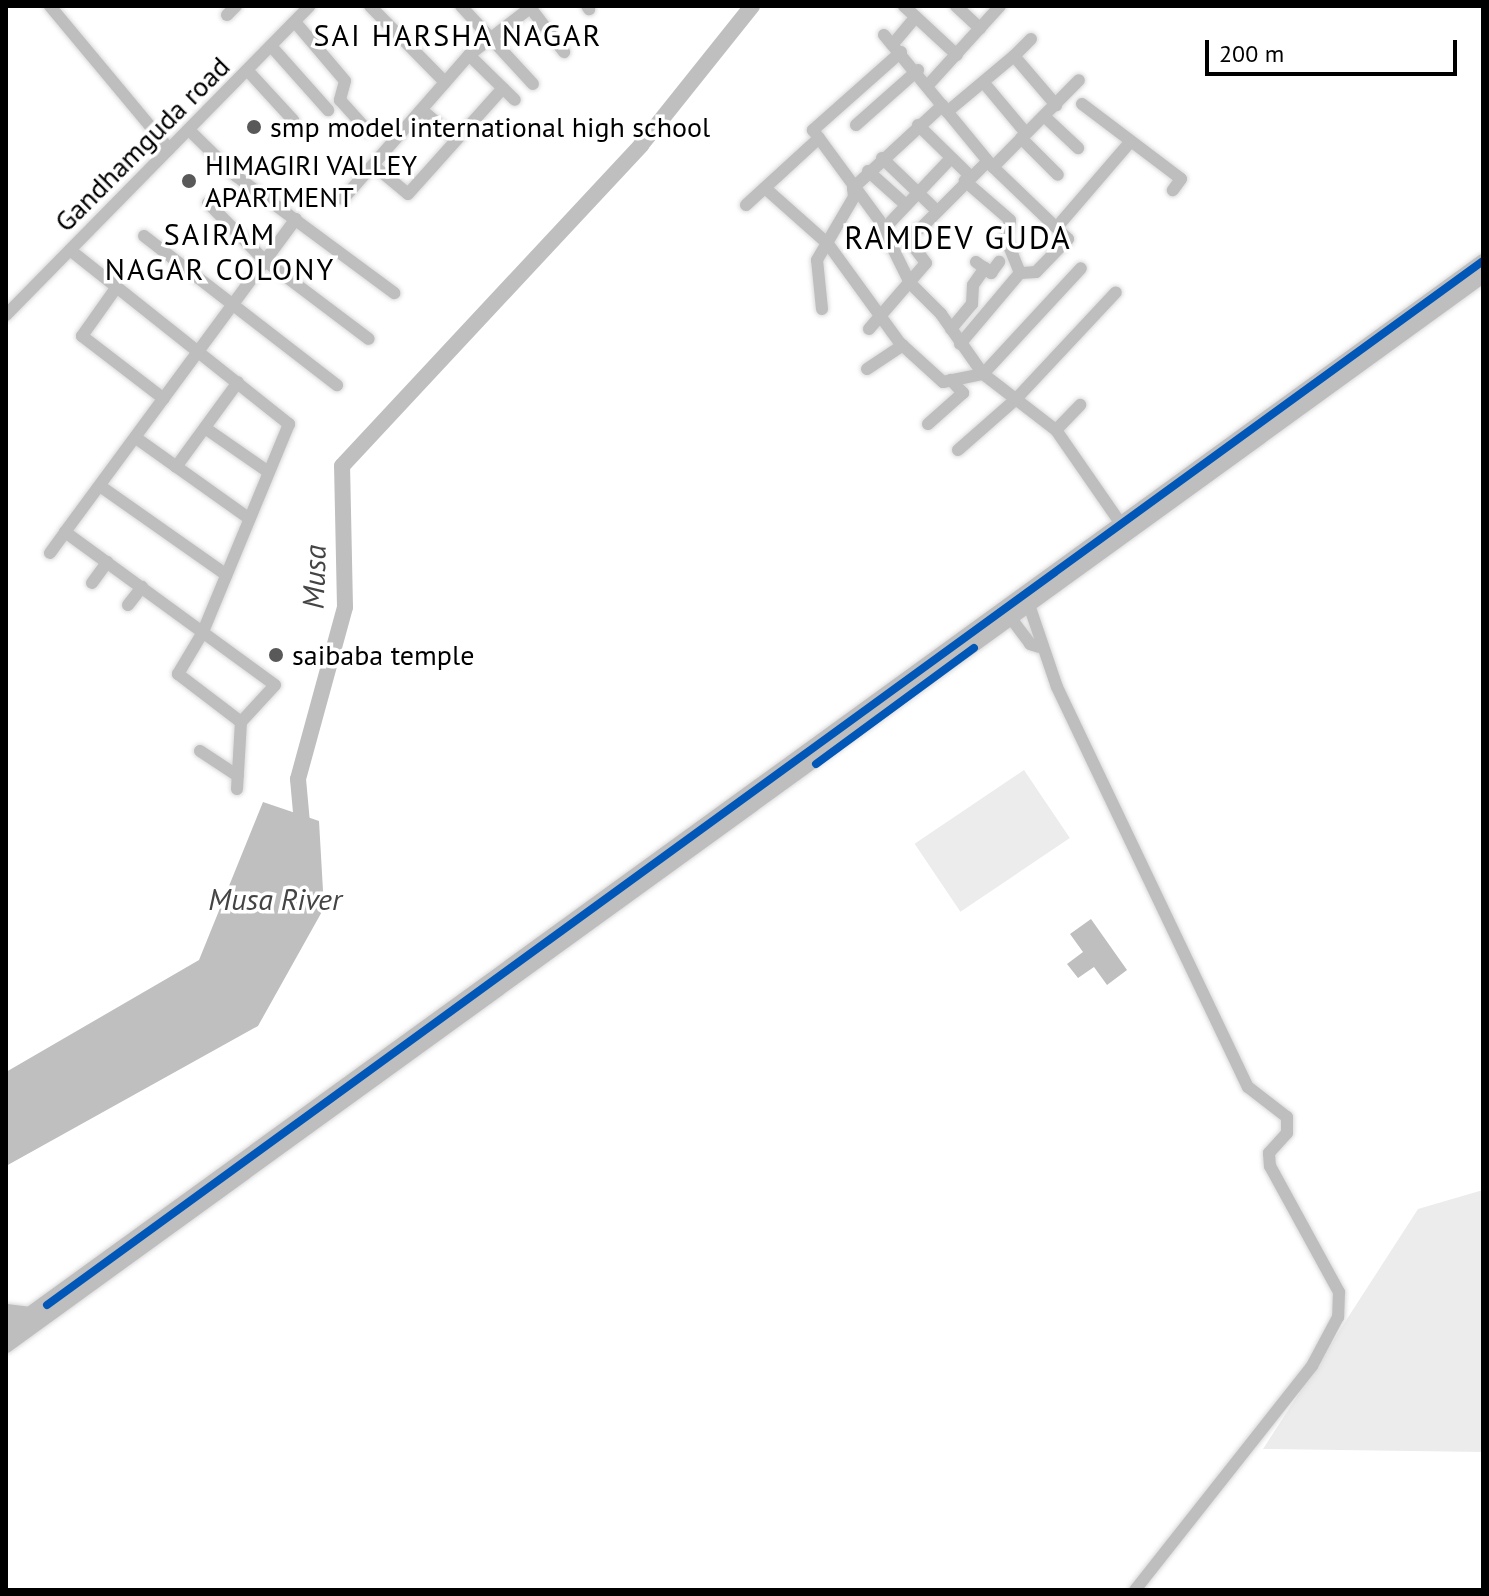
<!DOCTYPE html>
<html>
<head>
<meta charset="utf-8">
<style>
	body { margin:0 }
	#map { position:relative; width:1489px; height:1596px; overflow:hidden; background:#fff; font-family:"PT Sans",sans-serif }
	div>[style] { position:absolute }
	.green>* { inset:0; background:#ececec; transform-origin:0 0 }
	.water>* { inset:0; background:#bfbfbf }
	.river>* { height:16px; margin:-8px; padding:0 8px; transform-origin:8px; border-radius:8px; background:#bfbfbf }
	.roads { filter:drop-shadow(0 0 2px #dbdbdb) drop-shadow(0 0 2px #dbdbdb) }
	.minor>* { height:12px; margin:-6px; padding:0 6px; transform-origin:6px; border-radius:6px; background:#bebebe }
	.major>* { height:14px; margin:-7px; padding:0 7px; transform-origin:7px; border-radius:7px; background:#bebebe }
	.highway>* { height:18px; margin:-9px; padding:0 9px; transform-origin:9px; border-radius:9px; background:#bebebe }
	.cycleway>* { height:8px; margin:-4px; padding:0 4px; transform-origin:4px; border-radius:4px; background:#0057b8 }
	.dots>* { width:22px; height:22px; translate:-50% -50%; box-sizing:border-box; border:4px solid #fff; border-radius:50% }
	span { translate:-50% -50%; white-space:nowrap; text-align:center; line-height:1.15; -webkit-text-stroke:7px #fff; paint-order:stroke }
	.poi-label { font-size:28px; color:#000 }
	.left { translate:0 -50%; text-align:left }
	.street-label { font-size:28px; color:#000 }
	.neighbourhood-label { font-size:30px; color:#000; letter-spacing:2px }
	.water-label { font-size:30px; color:#444; font-style:italic }
	.quarter-label { font-size:32px; color:#000; letter-spacing:2px }
	.frame { position:absolute; inset:0; border:8px solid #000; pointer-events:none }
	.scale { position:absolute; left:1205px; top:40px; width:252px; height:36px; box-sizing:border-box; border:4px solid #000; border-top:0; padding-left:10px; font-size:24px; line-height:28px; white-space:nowrap; color:#000; -webkit-text-stroke:6px #fff; paint-order:stroke }
</style>
</head>
<body>
<div id="map">
	<div class="green">
		<i style="left:1024px;top:770px;width:82px;height:132px;rotate:56deg"></i>
		<i style="clip-path:polygon(1483px 1190px,1483px 1452px,1263px 1449px,1418px 1209px)"></i>
	</div>
	<div class="water">
		<i style="clip-path:polygon(263px 802px,319px 821px,324px 908px,258px 1026px,6px 1166px,6px 1072px,199px 960px)"></i>
		<i style="clip-path:polygon(1091px 919px,1127px 970px,1107px 985px,1094px 967px,1078px 978px,1067px 964px,1083px 952px,1070px 934px)"></i>
	</div>
	<div class="river">
		<i style="left:303px;top:834px;width:55px;rotate:-95.2deg"></i>
		<i style="left:298px;top:779px;width:178px;rotate:-74.7deg"></i>
		<i style="left:345px;top:607px;width:141px;rotate:-91.2deg"></i>
		<i style="left:342px;top:466px;width:439px;rotate:-47deg"></i>
		<i style="left:641px;top:145px;width:178px;rotate:-51.4deg"></i>
	</div>
	<div class="roads">
		<div class="minor">
			<i style="left:50px;top:6px;width:186px;rotate:50.2deg"></i>
			<i style="left:370px;top:6px;width:107px;rotate:45.4deg"></i>
			<i style="left:461px;top:6px;width:106px;rotate:47.3deg"></i>
			<i style="left:529px;top:6px;width:58px;rotate:52.7deg"></i>
			<i style="left:587px;top:6px;width:4px;rotate:56deg"></i>
			<i style="left:904px;top:6px;width:72px;rotate:42.8deg"></i>
			<i style="left:956px;top:6px;width:33px;rotate:43deg"></i>
			<i style="left:227px;top:15px;width:13px;rotate:-45deg"></i>
			<i style="left:295px;top:22px;width:77px;rotate:49.7deg"></i>
			<i style="left:345px;top:81px;width:20px;rotate:105deg"></i>
			<i style="left:340px;top:100px;width:42px;rotate:47.9deg"></i>
			<i style="left:884px;top:35px;width:171px;rotate:50.5deg"></i>
			<i style="left:993px;top:167px;width:104px;rotate:43.8deg"></i>
			<i style="left:1068px;top:239px;width:46px;rotate:134.1deg"></i>
			<i style="left:1036px;top:272px;width:16px;rotate:176deg"></i>
			<i style="left:893px;top:44px;width:35px;rotate:-50deg"></i>
			<i style="left:271px;top:46px;width:86px;rotate:48.3deg"></i>
			<i style="left:901px;top:52px;width:118px;rotate:138.4deg"></i>
			<i style="left:813px;top:130px;width:112px;rotate:53.7deg"></i>
			<i style="left:879px;top:220px;width:70px;rotate:63.8deg"></i>
			<i style="left:910px;top:283px;width:44px;rotate:45deg"></i>
			<i style="left:941px;top:314px;width:73px;rotate:55deg"></i>
			<i style="left:983px;top:374px;width:92px;rotate:37.5deg"></i>
			<i style="left:1056px;top:430px;width:123px;rotate:55.3deg"></i>
			<i style="left:469px;top:55px;width:64px;rotate:44.4deg"></i>
			<i style="left:1014px;top:56px;width:24px;rotate:-45deg"></i>
			<i style="left:248px;top:71px;width:67px;rotate:47.4deg"></i>
			<i style="left:930px;top:83px;width:104px;rotate:-47.7deg"></i>
			<i style="left:984px;top:83px;width:65px;rotate:50deg"></i>
			<i style="left:1082px;top:104px;width:124px;rotate:37.1deg"></i>
			<i style="left:1181px;top:179px;width:14px;rotate:126deg"></i>
			<i style="left:422px;top:110px;width:45px;rotate:40.5deg"></i>
			<i style="left:947px;top:112px;width:87px;rotate:-39.9deg"></i>
			<i style="left:1014px;top:56px;width:65px;rotate:49.4deg"></i>
			<i style="left:1044px;top:116px;width:47px;rotate:43.3deg"></i>
			<i style="left:856px;top:125px;width:83px;rotate:-41.6deg"></i>
			<i style="left:918px;top:125px;width:73px;rotate:44.4deg"></i>
			<i style="left:190px;top:131px;width:64px;rotate:44.4deg"></i>
			<i style="left:236px;top:176px;width:197px;rotate:36.5deg"></i>
			<i style="left:1021px;top:138px;width:52px;rotate:45deg"></i>
			<i style="left:882px;top:158px;width:75px;rotate:43.9deg"></i>
			<i style="left:373px;top:165px;width:45px;rotate:39.6deg"></i>
			<i style="left:408px;top:194px;width:142px;rotate:-48.1deg"></i>
			<i style="left:993px;top:167px;width:122px;rotate:-45.3deg"></i>
			<i style="left:868px;top:171px;width:51px;rotate:41.8deg"></i>
			<i style="left:765px;top:188px;width:84px;rotate:41.6deg"></i>
			<i style="left:828px;top:244px;width:122px;rotate:54deg"></i>
			<i style="left:900px;top:343px;width:58px;rotate:42.2deg"></i>
			<i style="left:943px;top:382px;width:41px;rotate:-11.3deg"></i>
			<i style="left:983px;top:374px;width:144px;rotate:-47.2deg"></i>
			<i style="left:343px;top:199px;width:191px;rotate:-48.8deg"></i>
			<i style="left:469px;top:55px;width:77px;rotate:-37.6deg"></i>
			<i style="left:208px;top:203px;width:80px;rotate:45.5deg"></i>
			<i style="left:264px;top:260px;width:131px;rotate:37deg"></i>
			<i style="left:746px;top:205px;width:99px;rotate:-42.5deg"></i>
			<i style="left:1057px;top:227px;width:113px;rotate:-49.3deg"></i>
			<i style="left:883px;top:230px;width:99px;rotate:-46.6deg"></i>
			<i style="left:144px;top:236px;width:244px;rotate:37.7deg"></i>
			<i style="left:889px;top:246px;width:38px;rotate:-30deg"></i>
			<i style="left:922px;top:227px;width:93px;rotate:-45deg"></i>
			<i style="left:70px;top:250px;width:280px;rotate:38.5deg"></i>
			<i style="left:289px;top:424px;width:225px;rotate:112.5deg"></i>
			<i style="left:203px;top:632px;width:49px;rotate:120.8deg"></i>
			<i style="left:178px;top:674px;width:79px;rotate:37.3deg"></i>
			<i style="left:976px;top:262px;width:19px;rotate:36deg"></i>
			<i style="left:991px;top:273px;width:14px;rotate:-54deg"></i>
			<i style="left:116px;top:288px;width:59px;rotate:125.3deg"></i>
			<i style="left:82px;top:336px;width:103px;rotate:37.5deg"></i>
			<i style="left:822px;top:309px;width:49px;rotate:-95.8deg"></i>
			<i style="left:817px;top:260px;width:73px;rotate:-59.6deg"></i>
			<i style="left:854px;top:197px;width:9px;rotate:-96deg"></i>
			<i style="left:853px;top:188px;width:122px;rotate:-42.7deg"></i>
			<i style="left:6px;top:315px;width:433px;rotate:-45.5deg"></i>
			<i style="left:869px;top:329px;width:87px;rotate:-49.2deg"></i>
			<i style="left:926px;top:263px;width:30px;rotate:-127deg"></i>
			<i style="left:951px;top:329px;width:33px;rotate:-50deg"></i>
			<i style="left:972px;top:304px;width:19px;rotate:-87deg"></i>
			<i style="left:973px;top:285px;width:21px;rotate:-55deg"></i>
			<i style="left:960px;top:344px;width:93px;rotate:-49.8deg"></i>
			<i style="left:1020px;top:273px;width:37px;rotate:-112deg"></i>
			<i style="left:1006px;top:239px;width:19px;rotate:-78deg"></i>
			<i style="left:1010px;top:220px;width:60px;rotate:-139.1deg"></i>
			<i style="left:867px;top:369px;width:43px;rotate:-33.7deg"></i>
			<i style="left:928px;top:424px;width:47px;rotate:-41.5deg"></i>
			<i style="left:963px;top:393px;width:18px;rotate:-133deg"></i>
			<i style="left:205px;top:428px;width:75px;rotate:34.7deg"></i>
			<i style="left:1056px;top:430px;width:35px;rotate:-46deg"></i>
			<i style="left:136px;top:438px;width:136px;rotate:35.4deg"></i>
			<i style="left:958px;top:450px;width:77px;rotate:-41.3deg"></i>
			<i style="left:1016px;top:399px;width:146px;rotate:-46.9deg"></i>
			<i style="left:176px;top:467px;width:105px;rotate:-53.9deg"></i>
			<i style="left:100px;top:486px;width:153px;rotate:35.1deg"></i>
			<i style="left:50px;top:553px;width:26px;rotate:-54deg"></i>
			<i style="left:92px;top:583px;width:26px;rotate:-54deg"></i>
			<i style="left:1027px;top:599px;width:93px;rotate:71.2deg"></i>
			<i style="left:1057px;top:687px;width:443px;rotate:64.5deg"></i>
			<i style="left:1248px;top:1087px;width:49px;rotate:37.6deg"></i>
			<i style="left:1287px;top:1117px;width:16px;rotate:90deg"></i>
			<i style="left:1287px;top:1133px;width:27px;rotate:132deg"></i>
			<i style="left:1269px;top:1153px;width:13px;rotate:86deg"></i>
			<i style="left:1270px;top:1166px;width:144px;rotate:61.3deg"></i>
			<i style="left:1339px;top:1292px;width:25px;rotate:92deg"></i>
			<i style="left:1338px;top:1317px;width:55px;rotate:118deg"></i>
			<i style="left:1312px;top:1366px;width:285px;rotate:128.3deg"></i>
			<i style="left:128px;top:605px;width:23px;rotate:-52deg"></i>
			<i style="left:1007px;top:613px;width:39px;rotate:53deg"></i>
			<i style="left:1030px;top:644px;width:9px;rotate:18deg"></i>
			<i style="left:200px;top:751px;width:45px;rotate:33.3deg"></i>
			<i style="left:237px;top:789px;width:67px;rotate:-86.6deg"></i>
			<i style="left:241px;top:722px;width:50px;rotate:-47.4deg"></i>
			<i style="left:275px;top:685px;width:260px;rotate:-143.9deg"></i>
			<i style="left:65px;top:532px;width:389px;rotate:-53.6deg"></i>
		</div>
		<div class="major">
			<i style="left:6px;top:1331px;width:1824px;rotate:-35.92deg"></i>
			<i style="left:6px;top:1346px;width:1824px;rotate:-35.92deg"></i>
		</div>
		<div class="highway">
			<i style="left:6px;top:1313px;width:24px;rotate:7deg"></i>
		</div>
	</div>
	<div class="cycleway">
		<i style="left:816px;top:764px;width:196px;rotate:-36.3deg"></i>
		<i style="left:47px;top:1305px;width:1775px;rotate:-36.02deg"></i>
	</div>
	<div class="dots">
		<i style="left:254px;top:127px;background:#595959"></i>
		<i style="left:189px;top:181px;background:#595959"></i>
		<i style="left:276px;top:655px;background:#595959"></i>
	</div>
	<div class="poi-label">
		<span class="left" style="left:270px;top:127px">smp model international high school</span>
		<span class="left" style="left:205px;top:181px">HIMAGIRI VALLEY<br>APARTMENT</span>
		<span class="left" style="left:292px;top:655px">saibaba temple</span>
	</div>
	<div class="street-label">
		<span style="left:142px;top:144px;rotate:-45deg">Gandhamguda road</span>
	</div>
	<div class="neighbourhood-label">
		<span style="left:458px;top:35px">SAI HARSHA NAGAR</span>
		<span style="left:220px;top:251px">SAIRAM<br>NAGAR COLONY</span>
	</div>
	<div class="water-label">
		<span style="left:314px;top:577px;rotate:-88deg">Musa</span>
		<span style="left:275px;top:899px">Musa River</span>
	</div>
	<div class="quarter-label">
		<span style="left:958px;top:237px">RAMDEV GUDA</span>
	</div>
	<div class="frame"></div>
	<div class="scale">200 m</div>
</div>
</body>
</html>
